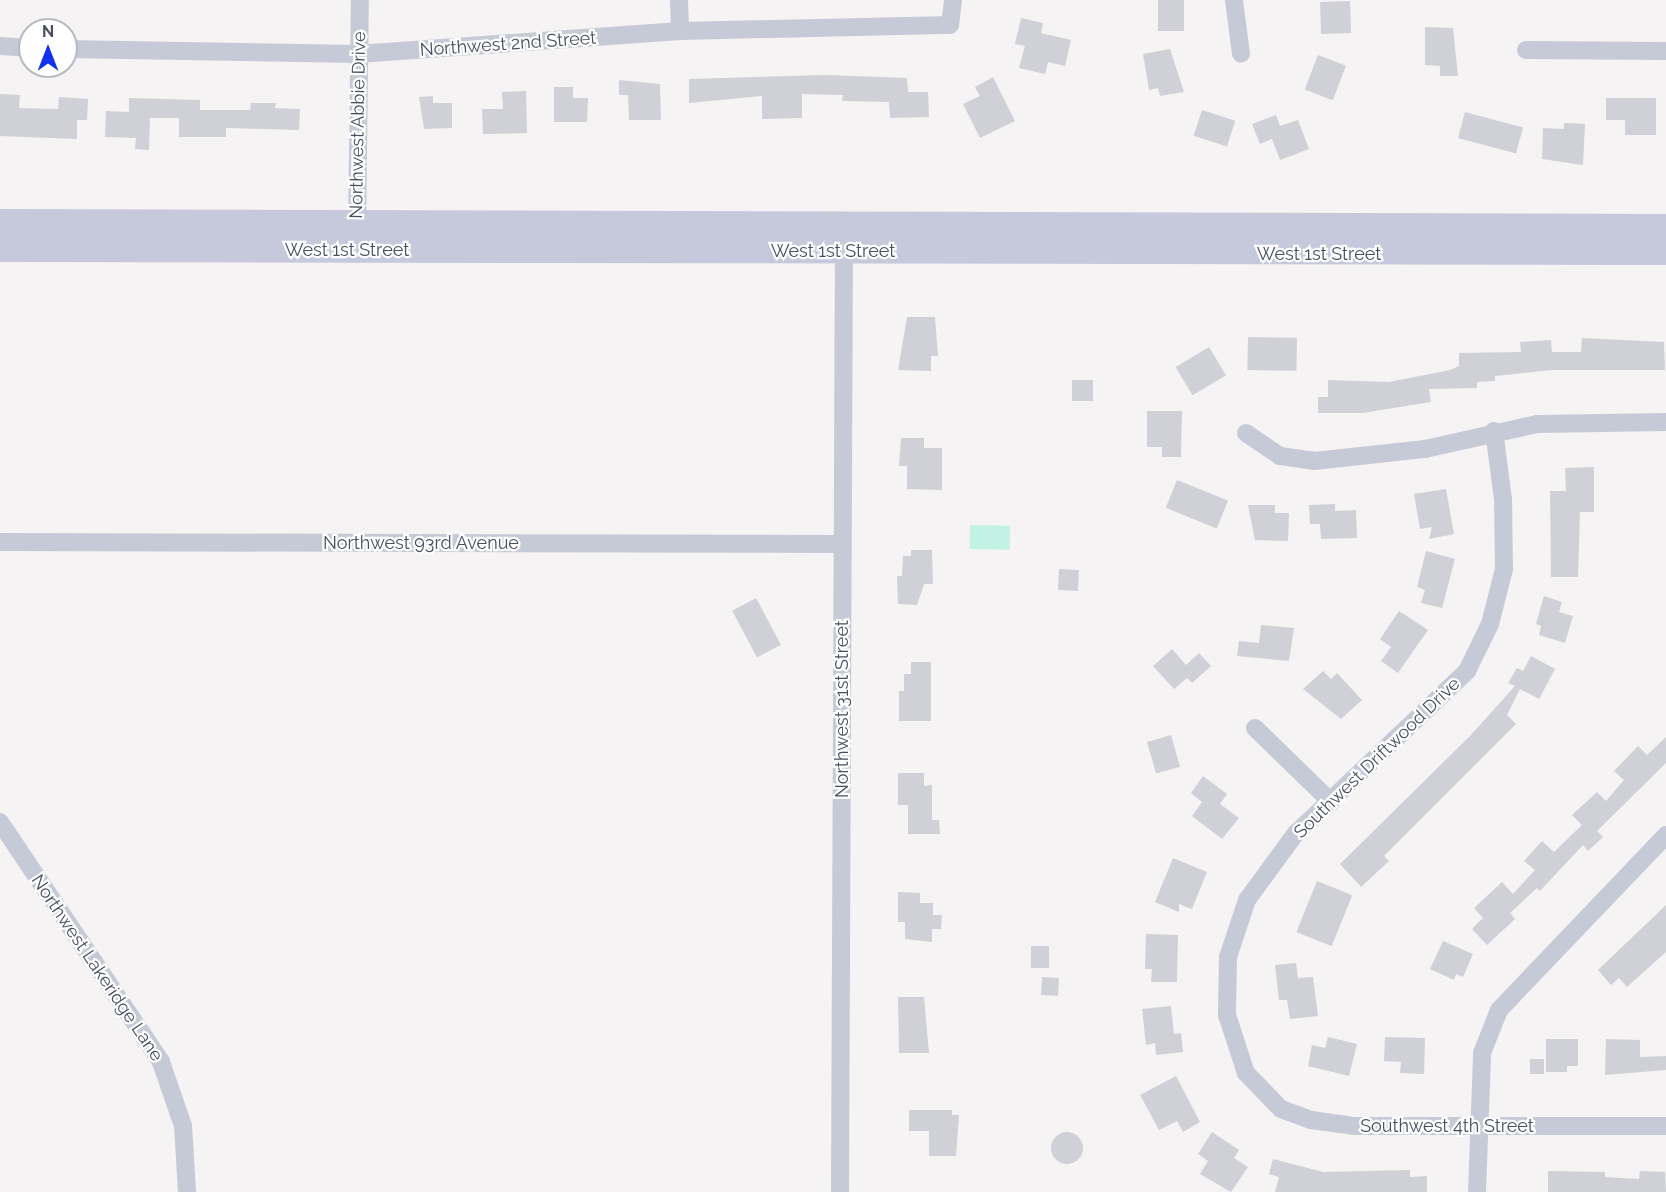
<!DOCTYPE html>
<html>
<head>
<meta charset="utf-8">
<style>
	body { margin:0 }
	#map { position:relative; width:1666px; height:1192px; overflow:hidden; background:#f5f3f3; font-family:Raleway,sans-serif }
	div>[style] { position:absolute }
	.green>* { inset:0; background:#c2f2e3; transform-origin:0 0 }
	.building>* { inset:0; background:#cfd1d7; transform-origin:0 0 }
	.round { border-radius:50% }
	.street>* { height:18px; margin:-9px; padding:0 9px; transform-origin:9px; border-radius:9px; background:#c6cad7 }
	.secondary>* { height:27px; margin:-13.5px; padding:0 13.5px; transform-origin:13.5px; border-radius:13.5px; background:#c5c9db }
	span { translate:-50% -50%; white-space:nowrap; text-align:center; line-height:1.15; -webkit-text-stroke:4.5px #fff; paint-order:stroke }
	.street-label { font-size:18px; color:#494f61 }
	.north { position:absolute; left:18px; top:18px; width:60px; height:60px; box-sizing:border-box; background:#fff; border:2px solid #b6b9c0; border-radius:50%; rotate:0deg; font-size:16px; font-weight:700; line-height:24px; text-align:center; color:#494f61 }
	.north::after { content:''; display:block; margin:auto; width:21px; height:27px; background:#1432ed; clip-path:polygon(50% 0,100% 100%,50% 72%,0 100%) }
</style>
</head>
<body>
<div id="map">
	<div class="green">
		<i style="left:970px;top:525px;width:40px;height:24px;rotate:1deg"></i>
	</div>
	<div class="building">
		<i style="left:1158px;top:0;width:26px;height:31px"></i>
		<i style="left:1350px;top:1px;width:32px;height:30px;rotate:88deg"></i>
		<i style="clip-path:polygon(1021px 18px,1043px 23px,1041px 33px,1071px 40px,1065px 66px,1048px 62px,1045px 74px,1019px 68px,1025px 46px,1015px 44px)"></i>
		<i style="clip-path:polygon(1425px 27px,1453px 28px,1458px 76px,1440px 76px,1440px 66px,1425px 65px)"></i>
		<i style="clip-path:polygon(1170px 49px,1184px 92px,1160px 96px,1158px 88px,1149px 90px,1143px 54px)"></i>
		<i style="left:1318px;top:55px;width:30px;height:37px;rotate:21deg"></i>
		<i style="clip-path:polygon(826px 75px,907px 78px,908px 92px,928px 92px,929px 117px,890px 118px,889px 102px,842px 101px,843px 95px,802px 94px,802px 118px,762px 119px,762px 96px,689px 103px,689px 79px)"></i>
		<i style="clip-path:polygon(993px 77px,1015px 121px,980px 138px,963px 104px,980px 96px,975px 87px)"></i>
		<i style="clip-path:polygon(619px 80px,660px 84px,661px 120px,629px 120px,628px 95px,619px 95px)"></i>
		<i style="clip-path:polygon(554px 87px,573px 87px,573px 98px,588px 98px,587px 122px,554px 122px)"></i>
		<i style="clip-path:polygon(526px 91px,527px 133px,483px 134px,482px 109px,503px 109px,502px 92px)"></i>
		<i style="clip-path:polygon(0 94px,20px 95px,19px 108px,58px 109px,59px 97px,88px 99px,87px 120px,77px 120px,77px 139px,0 136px)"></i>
		<i style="clip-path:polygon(433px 96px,433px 103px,452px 103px,452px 128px,424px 129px,419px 97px)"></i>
		<i style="clip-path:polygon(129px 98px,200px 100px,200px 110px,250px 110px,251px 103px,276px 103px,275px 108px,300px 109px,299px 130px,226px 128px,226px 137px,179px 137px,179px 118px,150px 118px,149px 150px,135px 149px,136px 138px,105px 137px,106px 111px,129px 112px)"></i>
		<i style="clip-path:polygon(1606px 98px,1656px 98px,1656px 135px,1625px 135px,1625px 120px,1606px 120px)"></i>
		<i style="left:1202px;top:110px;width:35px;height:27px;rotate:18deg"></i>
		<i style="left:1465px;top:112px;width:60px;height:27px;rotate:15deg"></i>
		<i style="clip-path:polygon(1276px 115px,1280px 126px,1298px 120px,1309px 149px,1280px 160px,1272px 139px,1260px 144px,1252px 124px)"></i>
		<i style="clip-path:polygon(1564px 123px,1585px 124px,1583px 165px,1542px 159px,1543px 128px,1564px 129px)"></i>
		<i style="clip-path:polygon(907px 317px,935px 317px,938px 356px,931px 356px,931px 371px,898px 370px)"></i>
		<i style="left:1248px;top:337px;width:49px;height:33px;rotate:1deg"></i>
		<i style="clip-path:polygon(1582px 338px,1664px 342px,1665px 370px,1552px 370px,1495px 376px,1495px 381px,1477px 382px,1477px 388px,1429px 389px,1431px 402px,1362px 413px,1318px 413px,1318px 397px,1328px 397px,1328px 380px,1389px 382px,1450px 370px,1459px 366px,1459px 353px,1521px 352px,1520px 342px,1551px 340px,1552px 352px,1581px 352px)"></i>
		<i style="left:1209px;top:347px;width:33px;height:39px;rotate:59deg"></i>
		<i style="left:1072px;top:380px;width:21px;height:21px"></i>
		<i style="clip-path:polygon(1147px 411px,1182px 411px,1181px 457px,1162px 457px,1162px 447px,1147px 447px)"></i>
		<i style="clip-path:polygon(901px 438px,924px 438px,924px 448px,942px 448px,942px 490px,907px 489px,907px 466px,899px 466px)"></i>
		<i style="clip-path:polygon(1594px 467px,1594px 512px,1580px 512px,1578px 577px,1551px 577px,1550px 491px,1566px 491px,1565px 468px)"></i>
		<i style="left:1177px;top:480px;width:55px;height:30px;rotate:22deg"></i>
		<i style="clip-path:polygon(1446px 489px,1454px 534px,1429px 539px,1432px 527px,1420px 529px,1414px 494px)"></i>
		<i style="clip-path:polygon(1335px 504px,1335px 511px,1356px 510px,1357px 538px,1321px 539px,1320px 524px,1310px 524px,1309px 505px)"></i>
		<i style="clip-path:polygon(1248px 505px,1275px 505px,1275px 513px,1289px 513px,1288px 541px,1255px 540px)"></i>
		<i style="clip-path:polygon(911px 550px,932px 550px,933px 584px,924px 584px,917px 605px,898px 604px,897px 576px,902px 576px,903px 556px,911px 556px)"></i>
		<i style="clip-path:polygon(1426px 551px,1455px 559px,1442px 608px,1421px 603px,1425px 590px,1417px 587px)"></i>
		<i style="left:1059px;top:569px;width:20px;height:21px;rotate:3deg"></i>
		<i style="clip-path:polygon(1544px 596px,1562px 602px,1559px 612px,1573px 616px,1565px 643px,1539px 635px,1541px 626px,1536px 624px)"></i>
		<i style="left:756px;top:598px;width:53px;height:27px;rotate:62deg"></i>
		<i style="clip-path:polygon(1399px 611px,1428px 630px,1398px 673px,1381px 661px,1391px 647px,1380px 639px)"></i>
		<i style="clip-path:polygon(1261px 625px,1294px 628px,1289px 661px,1237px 656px,1239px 641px,1259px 643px)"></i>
		<i style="clip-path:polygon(1172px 649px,1186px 665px,1199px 653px,1211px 666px,1192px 683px,1187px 678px,1174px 689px,1153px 666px)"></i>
		<i style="clip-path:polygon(1531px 656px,1555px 669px,1539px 699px,1520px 689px,1507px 715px,1516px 724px,1384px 856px,1389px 861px,1361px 887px,1340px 864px,1470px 736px,1515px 686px,1508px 683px,1517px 668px,1523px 671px)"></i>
		<i style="clip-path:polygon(911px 662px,931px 662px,931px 721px,899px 721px,899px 691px,904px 691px,904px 674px,911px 674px)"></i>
		<i style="clip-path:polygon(1323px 671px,1331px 679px,1337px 673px,1362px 700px,1341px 719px,1303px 689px)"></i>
		<i style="left:1171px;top:735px;width:33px;height:25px;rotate:74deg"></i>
		<i style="clip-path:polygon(1666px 737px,1666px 763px,1597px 831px,1603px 837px,1588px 851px,1583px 845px,1540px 891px,1537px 888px,1510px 913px,1515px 919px,1487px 945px,1472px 929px,1483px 918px,1474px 908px,1502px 882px,1513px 894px,1535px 870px,1524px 861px,1542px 841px,1554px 852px,1582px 825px,1572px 815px,1597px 792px,1606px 801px,1624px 780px,1614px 771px,1638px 746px,1647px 755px)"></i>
		<i style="clip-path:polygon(898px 773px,924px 773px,924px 786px,932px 785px,932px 820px,939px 820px,940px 834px,908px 834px,908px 805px,898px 805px)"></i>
		<i style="clip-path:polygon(1203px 776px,1227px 794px,1220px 804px,1239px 818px,1222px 839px,1192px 816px,1202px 802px,1191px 793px)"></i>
		<i style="clip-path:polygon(1173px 858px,1207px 872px,1192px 909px,1179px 904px,1179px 912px,1155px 902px)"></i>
		<i style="left:1317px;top:881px;width:38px;height:55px;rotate:22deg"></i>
		<i style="clip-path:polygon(898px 892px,920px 893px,920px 903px,933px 903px,933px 915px,942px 915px,941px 929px,932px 929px,932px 942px,905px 939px,905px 922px,898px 922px)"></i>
		<i style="clip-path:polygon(1666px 905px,1666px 952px,1627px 987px,1619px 978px,1611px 985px,1598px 970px)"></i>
		<i style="clip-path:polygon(1146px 934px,1178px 935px,1177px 982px,1151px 982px,1152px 969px,1145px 969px)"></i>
		<i style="clip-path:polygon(1443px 941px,1473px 954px,1463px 977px,1456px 974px,1454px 980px,1430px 969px)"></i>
		<i style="left:1031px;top:946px;width:18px;height:22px"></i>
		<i style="clip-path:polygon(1296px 963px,1298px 978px,1313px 977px,1318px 1016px,1290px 1019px,1287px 1000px,1279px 1000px,1275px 965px)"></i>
		<i style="left:1042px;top:977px;width:17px;height:18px;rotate:3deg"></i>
		<i style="clip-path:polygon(898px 997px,924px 997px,929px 1053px,899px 1053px)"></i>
		<i style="clip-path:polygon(1171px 1006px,1174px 1034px,1181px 1033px,1183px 1052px,1156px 1055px,1155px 1043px,1146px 1045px,1142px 1009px)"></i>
		<i style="clip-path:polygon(1328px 1037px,1357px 1044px,1349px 1076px,1308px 1066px,1312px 1045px,1325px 1048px)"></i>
		<i style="clip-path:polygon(1385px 1037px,1425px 1038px,1424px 1074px,1400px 1073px,1401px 1062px,1384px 1061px)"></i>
		<i style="clip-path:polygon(1546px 1039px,1578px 1039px,1578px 1066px,1567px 1066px,1567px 1072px,1546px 1072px)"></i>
		<i style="clip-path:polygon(1606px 1039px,1640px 1040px,1640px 1057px,1666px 1056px,1666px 1070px,1605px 1075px)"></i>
		<i style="left:1530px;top:1059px;width:14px;height:15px"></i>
		<i style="clip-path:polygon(1176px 1076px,1200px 1122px,1183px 1132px,1177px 1121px,1159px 1130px,1140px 1095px)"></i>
		<i style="clip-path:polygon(909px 1110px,952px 1110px,952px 1115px,959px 1115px,956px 1156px,929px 1156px,929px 1131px,909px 1131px)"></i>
		<i style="clip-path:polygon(1212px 1132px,1239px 1150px,1234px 1158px,1248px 1167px,1231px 1192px,1200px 1174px,1208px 1161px,1198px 1154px)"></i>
		<i class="round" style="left:1051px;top:1132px;width:32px;height:32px"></i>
		<i style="clip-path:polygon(1273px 1159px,1323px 1172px,1410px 1170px,1410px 1177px,1427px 1176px,1427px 1192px,1275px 1192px,1279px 1177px,1269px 1174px)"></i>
		<i style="clip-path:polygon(1548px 1171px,1605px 1172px,1605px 1177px,1639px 1179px,1640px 1171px,1665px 1172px,1666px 1192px,1548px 1192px)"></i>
	</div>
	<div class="street">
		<i style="left:679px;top:0;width:31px;rotate:88deg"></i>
		<i style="left:1234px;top:0;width:54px;rotate:82.6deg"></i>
		<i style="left:0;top:46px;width:30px;rotate:4deg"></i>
		<i style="left:66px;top:49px;width:292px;rotate:1deg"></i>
		<i style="left:358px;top:54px;width:323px;rotate:-4.1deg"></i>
		<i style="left:680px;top:31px;width:270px;rotate:-1.3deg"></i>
		<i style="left:950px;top:25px;width:25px;rotate:-83deg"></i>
		<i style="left:1526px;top:50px;width:140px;rotate:0.4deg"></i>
		<i style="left:357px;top:233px;width:233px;rotate:-89.3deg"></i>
		<i style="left:1494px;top:431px;width:69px;rotate:82.5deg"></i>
		<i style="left:1503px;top:499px;width:70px;rotate:89.2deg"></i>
		<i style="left:1504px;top:569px;width:57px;rotate:104.3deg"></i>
		<i style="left:1490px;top:624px;width:52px;rotate:116.1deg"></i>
		<i style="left:1467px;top:671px;width:236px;rotate:136.5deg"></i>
		<i style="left:1296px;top:833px;width:83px;rotate:126.2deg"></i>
		<i style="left:1247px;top:900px;width:60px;rotate:108.4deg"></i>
		<i style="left:1228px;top:957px;width:58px;rotate:91deg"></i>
		<i style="left:1227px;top:1015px;width:61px;rotate:71.9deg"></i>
		<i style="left:1246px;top:1073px;width:50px;rotate:45.8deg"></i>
		<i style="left:1281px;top:1109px;width:32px;rotate:20deg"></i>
		<i style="left:1311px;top:1120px;width:43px;rotate:7.9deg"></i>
		<i style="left:1354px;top:1126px;width:312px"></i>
		<i style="left:1246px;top:433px;width:41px;rotate:34.1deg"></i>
		<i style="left:1280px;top:456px;width:34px;rotate:8deg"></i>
		<i style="left:1314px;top:461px;width:112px;rotate:-6.2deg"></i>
		<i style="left:1425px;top:449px;width:115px;rotate:-12.6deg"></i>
		<i style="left:1537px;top:424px;width:129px;rotate:-0.9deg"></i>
		<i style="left:0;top:542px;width:842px;rotate:0.14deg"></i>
		<i style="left:1255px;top:728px;width:106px;rotate:44.2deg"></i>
		<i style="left:0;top:822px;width:289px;rotate:56.1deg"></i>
		<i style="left:161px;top:1062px;width:68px;rotate:71deg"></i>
		<i style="left:183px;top:1126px;width:66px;rotate:86.5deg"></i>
		<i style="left:840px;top:1192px;width:951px;rotate:-89.76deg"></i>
		<i style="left:1477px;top:1192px;width:139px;rotate:-87.9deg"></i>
		<i style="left:1482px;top:1053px;width:46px;rotate:-68.4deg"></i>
		<i style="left:1499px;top:1010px;width:242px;rotate:-46.3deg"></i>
	</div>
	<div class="secondary">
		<i style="left:0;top:222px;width:1666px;rotate:0.17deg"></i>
		<i style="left:0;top:248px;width:1666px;rotate:0.1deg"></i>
	</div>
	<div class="street-label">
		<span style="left:508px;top:44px;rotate:-4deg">Northwest 2nd Street</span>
		<span style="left:358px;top:125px;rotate:-89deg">Northwest Abbie Drive</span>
		<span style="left:347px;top:250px">West 1st Street</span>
		<span style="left:833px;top:251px">West 1st Street</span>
		<span style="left:1319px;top:254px">West 1st Street</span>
		<span style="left:421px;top:543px">Northwest 93rd Avenue</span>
		<span style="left:842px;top:709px;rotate:-90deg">Northwest 31st Street</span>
		<span style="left:1377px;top:758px;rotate:-44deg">Southwest Driftwood Drive</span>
		<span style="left:97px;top:968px;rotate:56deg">Northwest Lakeridge Lane</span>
		<span style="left:1447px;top:1126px">Southwest 4th Street</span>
	</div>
	<div class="north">N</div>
</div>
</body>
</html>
